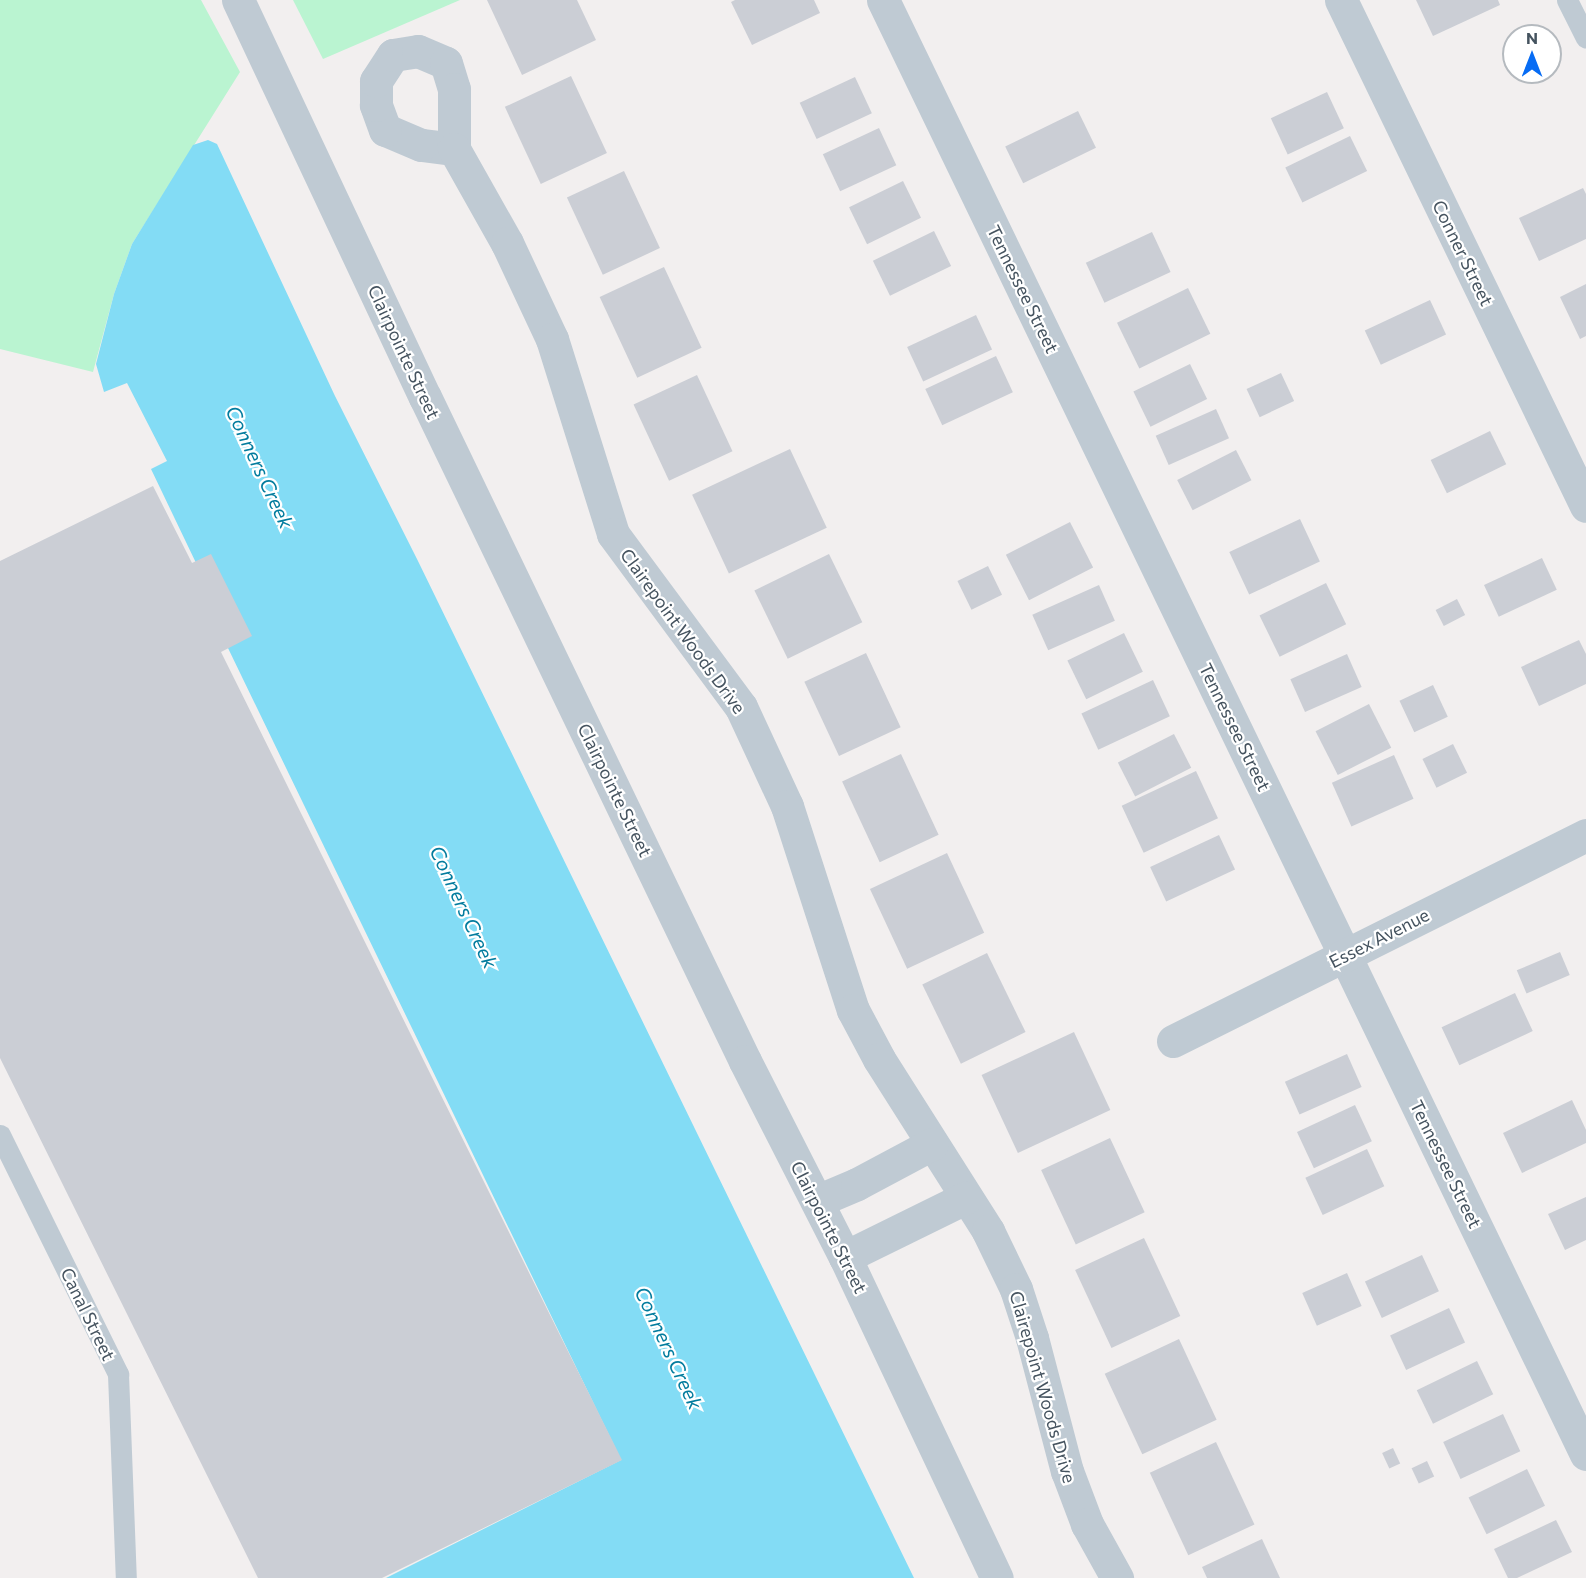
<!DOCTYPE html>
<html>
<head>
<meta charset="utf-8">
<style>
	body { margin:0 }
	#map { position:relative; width:1586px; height:1578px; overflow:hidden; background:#f2efef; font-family:Commissioner,sans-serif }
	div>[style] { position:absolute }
	.green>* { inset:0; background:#baf4d1 }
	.water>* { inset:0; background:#83dcf5 }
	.building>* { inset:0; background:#cbced5; transform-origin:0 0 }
	.lane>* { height:21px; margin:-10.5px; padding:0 10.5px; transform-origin:10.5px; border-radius:10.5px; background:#bfcad3 }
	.street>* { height:33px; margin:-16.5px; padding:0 16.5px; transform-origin:16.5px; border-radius:16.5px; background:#bfcad3 }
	span { translate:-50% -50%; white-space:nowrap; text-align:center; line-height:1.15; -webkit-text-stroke:4.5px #fff; paint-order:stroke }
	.street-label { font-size:18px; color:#45535f }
	.water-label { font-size:20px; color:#037c9e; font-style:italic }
	.north { position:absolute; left:1502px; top:24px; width:60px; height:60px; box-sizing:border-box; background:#fff; border:2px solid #b5babf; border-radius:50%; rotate:0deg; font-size:16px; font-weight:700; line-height:24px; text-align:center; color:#45535f }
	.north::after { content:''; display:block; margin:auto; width:21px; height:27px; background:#076cf4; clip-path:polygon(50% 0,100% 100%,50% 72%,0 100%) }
</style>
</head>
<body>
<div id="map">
	<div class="green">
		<i style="clip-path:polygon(0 0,201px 0,240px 72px,132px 244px,114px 294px,93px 372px,0 349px)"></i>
		<i style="clip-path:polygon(293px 0,460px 0,323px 59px)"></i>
	</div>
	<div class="water">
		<i style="clip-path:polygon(208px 140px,217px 144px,335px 396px,417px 559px,914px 1578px,386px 1578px,621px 1460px,227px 646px,197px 565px,151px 469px,167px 461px,127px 383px,104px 392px,96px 364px,114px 294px,132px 244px,193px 145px)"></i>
	</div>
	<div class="building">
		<i style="clip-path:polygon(487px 0,577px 0,596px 40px,522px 75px)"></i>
		<i style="clip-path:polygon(735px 0,814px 0,820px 13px,752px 45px,731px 2px)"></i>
		<i style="clip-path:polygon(1416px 0,1498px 0,1500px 5px,1433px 36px)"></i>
		<i style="left:571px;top:76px;width:85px;height:73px;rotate:65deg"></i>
		<i style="left:855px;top:77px;width:40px;height:61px;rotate:65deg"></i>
		<i style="left:1327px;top:92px;width:40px;height:62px;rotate:65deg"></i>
		<i style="left:1078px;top:111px;width:41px;height:81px;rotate:64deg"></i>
		<i style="left:879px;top:128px;width:41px;height:62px;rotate:65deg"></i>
		<i style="left:1350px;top:136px;width:39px;height:72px;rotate:64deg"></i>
		<i style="left:624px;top:171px;width:85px;height:63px;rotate:65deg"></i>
		<i style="left:903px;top:181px;width:41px;height:60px;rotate:64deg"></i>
		<i style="clip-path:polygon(1583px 188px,1586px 194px,1586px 239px,1539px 261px,1519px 218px)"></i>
		<i style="left:934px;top:231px;width:39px;height:68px;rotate:64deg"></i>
		<i style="left:1152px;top:232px;width:44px;height:73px;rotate:65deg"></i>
		<i style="left:664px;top:267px;width:89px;height:71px;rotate:65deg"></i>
		<i style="clip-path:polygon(1586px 284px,1586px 336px,1580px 339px,1560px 297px)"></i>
		<i style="left:1188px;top:288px;width:51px;height:79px;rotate:64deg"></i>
		<i style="left:1430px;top:300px;width:38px;height:72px;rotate:65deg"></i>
		<i style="left:976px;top:315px;width:38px;height:76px;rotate:65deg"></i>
		<i style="left:996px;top:356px;width:40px;height:78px;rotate:65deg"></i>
		<i style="left:1190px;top:364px;width:39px;height:63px;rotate:64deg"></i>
		<i style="left:1281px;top:373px;width:31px;height:38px;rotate:65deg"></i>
		<i style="left:697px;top:375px;width:84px;height:70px;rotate:65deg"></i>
		<i style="left:1216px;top:409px;width:32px;height:66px;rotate:66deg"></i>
		<i style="left:1490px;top:431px;width:37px;height:66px;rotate:64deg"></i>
		<i style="left:790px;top:449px;width:87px;height:108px;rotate:65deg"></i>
		<i style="left:1236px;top:450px;width:34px;height:66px;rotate:63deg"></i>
		<i style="clip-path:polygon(153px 486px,192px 563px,211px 554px,252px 636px,221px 652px,622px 1460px,382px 1578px,258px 1578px,0 1058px,0 561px)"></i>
		<i style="left:1300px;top:519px;width:47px;height:78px;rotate:65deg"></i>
		<i style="left:1070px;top:522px;width:51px;height:72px;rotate:63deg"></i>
		<i style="left:829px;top:554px;width:76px;height:83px;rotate:64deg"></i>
		<i style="left:1542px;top:558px;width:35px;height:64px;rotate:65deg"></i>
		<i style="left:988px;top:566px;width:32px;height:34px;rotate:64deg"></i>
		<i style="left:1326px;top:583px;width:46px;height:74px;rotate:64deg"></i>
		<i style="left:1099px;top:585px;width:39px;height:73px;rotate:66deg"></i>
		<i style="left:1457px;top:599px;width:18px;height:24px;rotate:63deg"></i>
		<i style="left:1124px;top:633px;width:43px;height:63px;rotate:64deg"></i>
		<i style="clip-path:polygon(1579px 640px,1586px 654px,1586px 684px,1539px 706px,1521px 667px)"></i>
		<i style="left:866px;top:653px;width:82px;height:68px;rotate:65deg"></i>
		<i style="left:1347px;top:654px;width:36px;height:62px;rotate:66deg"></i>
		<i style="left:1153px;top:680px;width:40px;height:79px;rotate:65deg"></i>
		<i style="left:1433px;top:685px;width:35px;height:37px;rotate:65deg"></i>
		<i style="left:1369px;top:704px;width:49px;height:60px;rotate:63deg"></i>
		<i style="left:1174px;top:734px;width:38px;height:63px;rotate:63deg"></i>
		<i style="left:1453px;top:744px;width:32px;height:34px;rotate:64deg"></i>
		<i style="left:901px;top:754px;width:89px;height:65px;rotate:65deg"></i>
		<i style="left:1394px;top:755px;width:48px;height:68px;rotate:66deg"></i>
		<i style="left:1196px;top:771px;width:52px;height:82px;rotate:65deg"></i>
		<i style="left:1219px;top:835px;width:38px;height:76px;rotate:65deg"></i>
		<i style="left:947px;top:853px;width:88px;height:85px;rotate:65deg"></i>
		<i style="left:1560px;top:952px;width:25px;height:47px;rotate:67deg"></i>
		<i style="left:987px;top:953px;width:88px;height:72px;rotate:64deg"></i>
		<i style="left:1515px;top:993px;width:42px;height:81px;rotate:65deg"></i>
		<i style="left:1074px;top:1032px;width:86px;height:102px;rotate:65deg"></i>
		<i style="left:1347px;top:1054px;width:36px;height:68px;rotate:66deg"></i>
		<i style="clip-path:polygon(1572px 1100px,1586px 1130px,1586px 1143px,1522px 1173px,1503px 1133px)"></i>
		<i style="left:1355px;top:1105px;width:40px;height:64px;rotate:65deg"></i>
		<i style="left:1110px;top:1138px;width:82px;height:76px;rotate:65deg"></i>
		<i style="left:1367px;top:1149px;width:41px;height:68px;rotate:65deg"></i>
		<i style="clip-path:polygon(1586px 1197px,1586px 1240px,1565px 1250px,1548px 1214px)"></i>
		<i style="left:1144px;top:1238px;width:86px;height:76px;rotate:65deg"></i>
		<i style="left:1422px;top:1255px;width:40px;height:63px;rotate:65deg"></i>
		<i style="left:1347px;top:1273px;width:36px;height:49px;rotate:66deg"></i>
		<i style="left:1449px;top:1308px;width:38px;height:65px;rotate:65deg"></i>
		<i style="left:1179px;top:1339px;width:89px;height:82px;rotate:65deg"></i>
		<i style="left:1477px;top:1361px;width:37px;height:67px;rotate:64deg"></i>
		<i style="left:1503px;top:1414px;width:41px;height:66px;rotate:65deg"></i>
		<i style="left:1216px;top:1442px;width:91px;height:73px;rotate:65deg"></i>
		<i style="left:1393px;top:1448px;width:17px;height:12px;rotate:65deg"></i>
		<i style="left:1427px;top:1461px;width:17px;height:17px;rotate:65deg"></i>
		<i style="left:1527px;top:1469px;width:41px;height:65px;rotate:64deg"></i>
		<i style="clip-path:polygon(1556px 1520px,1572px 1552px,1517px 1578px,1508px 1578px,1494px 1549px)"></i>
		<i style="clip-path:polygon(1262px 1539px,1280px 1578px,1207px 1578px,1202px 1567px)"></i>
	</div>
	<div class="lane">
		<i style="left:1567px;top:0;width:42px;rotate:63.4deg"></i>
		<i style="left:0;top:1135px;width:267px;rotate:63.7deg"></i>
		<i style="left:118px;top:1374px;width:204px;rotate:87.8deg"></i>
	</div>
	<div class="street">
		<i style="left:238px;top:0;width:439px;rotate:64.8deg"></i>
		<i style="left:425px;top:397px;width:737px;rotate:64.27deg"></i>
		<i style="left:745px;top:1061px;width:220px;rotate:63deg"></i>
		<i style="left:845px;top:1257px;width:355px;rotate:64.7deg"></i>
		<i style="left:883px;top:0;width:1615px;rotate:64.2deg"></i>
		<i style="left:1341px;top:0;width:562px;rotate:64.16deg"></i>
		<i style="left:454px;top:149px;width:33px;rotate:-173deg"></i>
		<i style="left:421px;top:145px;width:39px;rotate:-157deg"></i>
		<i style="left:385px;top:130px;width:27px;rotate:-110deg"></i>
		<i style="left:376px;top:105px;width:24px;rotate:-90deg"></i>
		<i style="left:376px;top:81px;width:31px;rotate:-57deg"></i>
		<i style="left:393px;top:55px;width:25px;rotate:-9deg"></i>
		<i style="left:418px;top:51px;width:30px;rotate:23deg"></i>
		<i style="left:446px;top:63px;width:27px;rotate:73deg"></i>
		<i style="left:454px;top:89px;width:60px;rotate:90deg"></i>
		<i style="left:454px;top:149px;width:108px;rotate:60.6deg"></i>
		<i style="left:507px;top:243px;width:106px;rotate:64.9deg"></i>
		<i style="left:552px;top:339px;width:204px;rotate:72.6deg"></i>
		<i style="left:613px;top:534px;width:215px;rotate:53.5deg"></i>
		<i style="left:741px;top:707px;width:109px;rotate:65.1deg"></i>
		<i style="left:787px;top:806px;width:214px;rotate:72.1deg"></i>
		<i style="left:853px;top:1010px;width:55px;rotate:62deg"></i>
		<i style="left:879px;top:1059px;width:204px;rotate:57.6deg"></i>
		<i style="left:988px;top:1231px;width:64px;rotate:64.2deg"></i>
		<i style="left:1016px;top:1289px;width:52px;rotate:71.9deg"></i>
		<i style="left:1032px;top:1338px;width:138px;rotate:75.3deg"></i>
		<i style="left:1067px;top:1471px;width:57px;rotate:69.3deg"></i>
		<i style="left:1087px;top:1524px;width:62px;rotate:60.9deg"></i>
		<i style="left:1173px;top:1041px;width:462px;rotate:-26.5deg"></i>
		<i style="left:817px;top:1201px;width:43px;rotate:-23deg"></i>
		<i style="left:857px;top:1184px;width:85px;rotate:-28.1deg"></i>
		<i style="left:845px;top:1257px;width:134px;rotate:-26.2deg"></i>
	</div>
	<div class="street-label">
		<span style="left:1463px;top:253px;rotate:64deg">Conner Street</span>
		<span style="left:1023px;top:289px;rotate:64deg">Tennessee Street</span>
		<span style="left:404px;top:352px;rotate:65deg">Clairpointe Street</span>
		<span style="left:683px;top:631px;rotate:54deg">Clairepoint Woods Drive</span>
		<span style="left:1235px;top:727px;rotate:64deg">Tennessee Street</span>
		<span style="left:615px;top:790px;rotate:64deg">Clairpointe Street</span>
		<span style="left:1379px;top:938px;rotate:-27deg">Essex Avenue</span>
		<span style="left:1446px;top:1164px;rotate:64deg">Tennessee Street</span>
		<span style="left:829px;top:1227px;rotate:63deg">Clairpointe Street</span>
		<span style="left:88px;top:1314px;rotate:64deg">Canal Street</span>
		<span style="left:1043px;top:1387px;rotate:74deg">Clairepoint Woods Drive</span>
	</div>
	<div class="water-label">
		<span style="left:260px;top:467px;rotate:65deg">Conners Creek</span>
		<span style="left:464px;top:907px;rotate:65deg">Conners Creek</span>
		<span style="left:669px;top:1348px;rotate:65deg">Conners Creek</span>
	</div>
	<div class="north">N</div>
</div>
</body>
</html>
